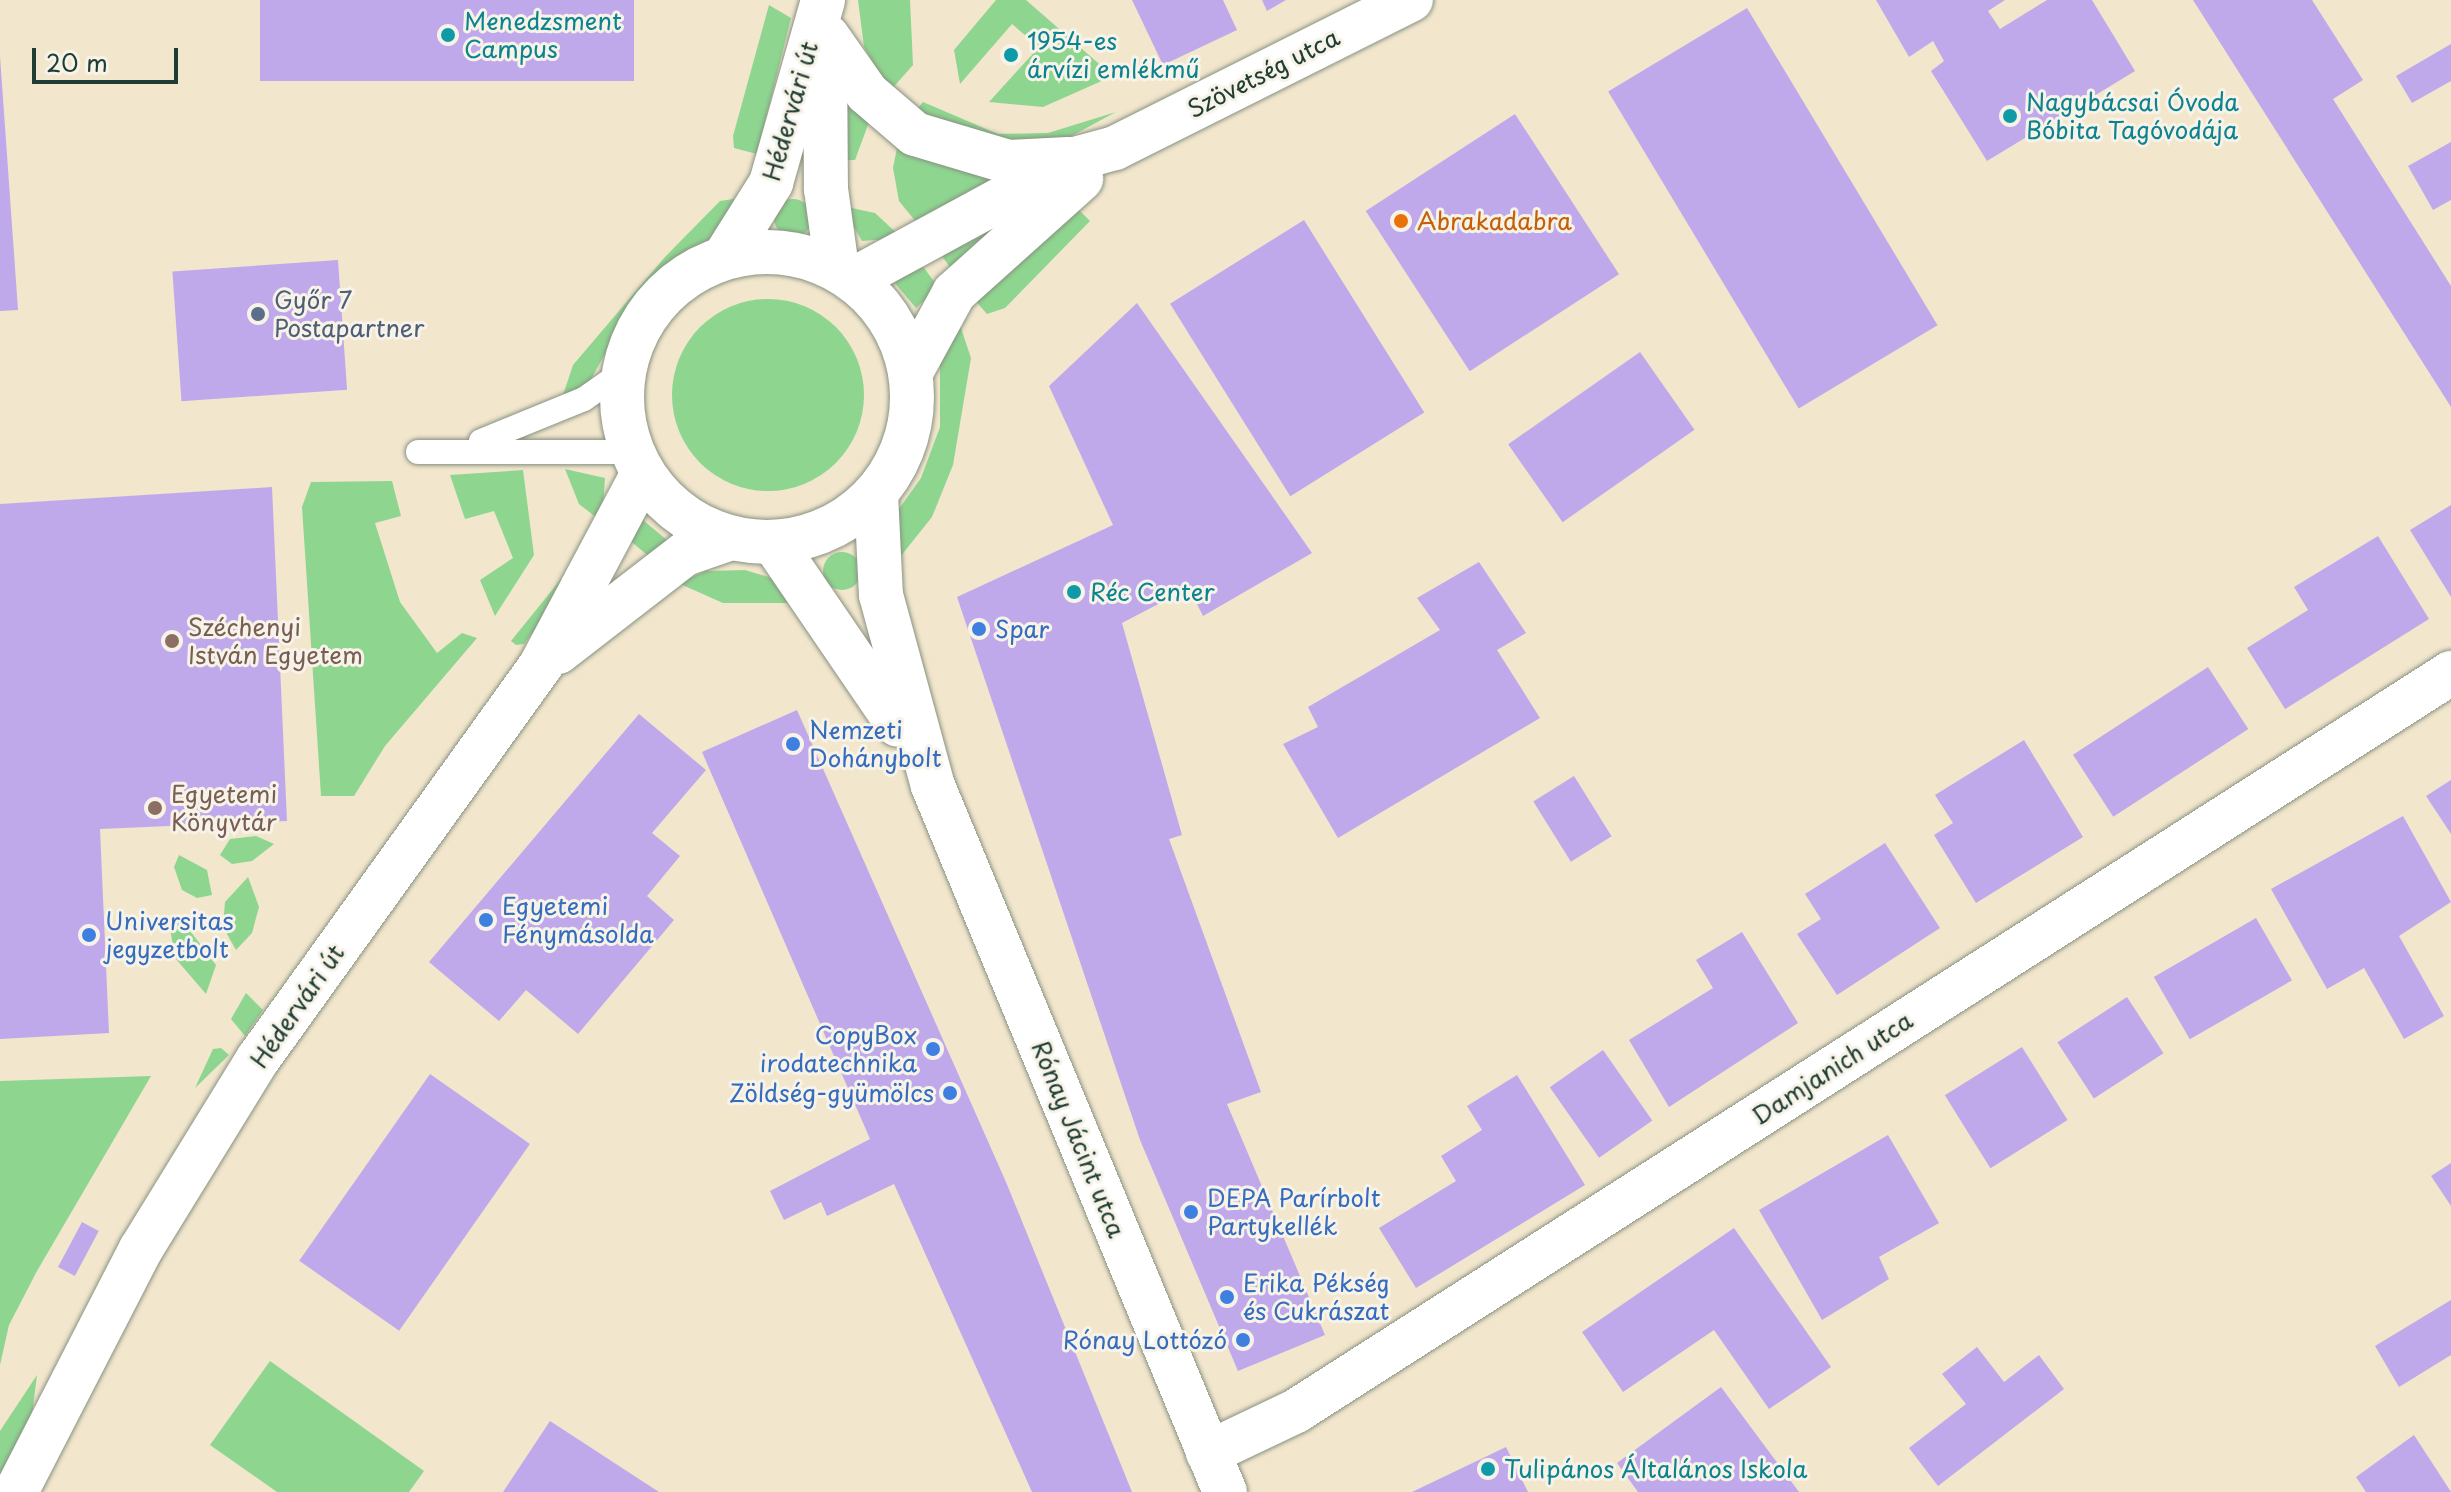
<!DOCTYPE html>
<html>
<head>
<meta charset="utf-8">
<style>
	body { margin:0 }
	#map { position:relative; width:2451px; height:1492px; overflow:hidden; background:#f2e6cd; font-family:"Playpen Sans",sans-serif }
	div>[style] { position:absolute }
	.green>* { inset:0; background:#8ed690; transform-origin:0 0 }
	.round { border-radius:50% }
	.building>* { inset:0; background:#c0a9eb; transform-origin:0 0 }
	.roads { filter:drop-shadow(0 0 2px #889280) drop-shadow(0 0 2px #889280) }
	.service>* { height:24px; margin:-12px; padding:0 12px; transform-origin:12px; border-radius:12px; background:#fff }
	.minor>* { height:44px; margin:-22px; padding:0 22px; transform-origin:22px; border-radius:22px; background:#fff }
	.tertiary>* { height:44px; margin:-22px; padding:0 22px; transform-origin:22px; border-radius:22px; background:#fff }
	.tertiary>.ring { margin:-22px; padding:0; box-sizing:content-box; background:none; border:44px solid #fff; border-radius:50% }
	.dots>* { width:22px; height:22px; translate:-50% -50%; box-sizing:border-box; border:4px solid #f7f3e8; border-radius:50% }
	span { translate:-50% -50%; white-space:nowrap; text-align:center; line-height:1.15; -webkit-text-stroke:6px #f7f3e8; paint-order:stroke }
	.culture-label { font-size:24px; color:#0d838f }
	.left { translate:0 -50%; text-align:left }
	.street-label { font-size:24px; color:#1f3d34 }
	.food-label { font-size:24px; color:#c56008 }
	.service-label { font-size:24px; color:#4e5e75 }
	.education-label { font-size:24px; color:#785e54 }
	.shop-label { font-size:24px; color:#366cbe }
	.right { translate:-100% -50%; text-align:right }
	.scale { position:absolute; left:32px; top:48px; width:146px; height:36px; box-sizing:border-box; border:4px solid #1f3d34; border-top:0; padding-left:10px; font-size:24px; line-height:28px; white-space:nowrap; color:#1f3d34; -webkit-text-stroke:6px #f7f3e8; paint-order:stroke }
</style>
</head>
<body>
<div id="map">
	<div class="green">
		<i style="clip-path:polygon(858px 0,910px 0,913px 65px,890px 91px,864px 47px)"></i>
		<i style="clip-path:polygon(996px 0,1026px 0,1113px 76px,1043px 107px,989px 102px,1039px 47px,1012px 24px,960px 84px,954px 50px)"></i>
		<i style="clip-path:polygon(769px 5px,791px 18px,757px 154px,734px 148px,733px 136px)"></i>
		<i style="clip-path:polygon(848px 98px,872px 114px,855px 160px,841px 160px)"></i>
		<i style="clip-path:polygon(923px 102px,998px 134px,1048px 133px,1116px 112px,1066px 139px,1024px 146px,943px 128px,918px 108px)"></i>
		<i style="clip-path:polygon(899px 138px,997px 175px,921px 228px,899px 201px,893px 168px)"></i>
		<i style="clip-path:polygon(747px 197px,711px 242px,667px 265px,639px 292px,590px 381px,561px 401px,573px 365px,665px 257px,720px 201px)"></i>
		<i class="round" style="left:774px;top:199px;width:38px;height:38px"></i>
		<i style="clip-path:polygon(1073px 204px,1090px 221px,1005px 308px,987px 314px,973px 298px)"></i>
		<i style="clip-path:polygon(842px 206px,875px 213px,902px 238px,862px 241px)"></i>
		<i style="clip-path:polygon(994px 226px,953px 271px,938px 251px)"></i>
		<i style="clip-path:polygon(919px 261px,938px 287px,916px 308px,893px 281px)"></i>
		<i class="round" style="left:672px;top:299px;width:192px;height:192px"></i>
		<i style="clip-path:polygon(958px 319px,971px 358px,953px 465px,932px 517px,892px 567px,896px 513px,921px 478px,940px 427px,940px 354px)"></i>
		<i style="clip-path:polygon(565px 469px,605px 478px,602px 522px,579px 504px)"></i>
		<i style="clip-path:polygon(523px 470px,534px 555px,495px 616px,480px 580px,513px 558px,494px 511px,465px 519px,450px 475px)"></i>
		<i style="clip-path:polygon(392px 481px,401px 516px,375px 523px,400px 602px,437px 653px,462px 633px,477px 638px,385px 746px,354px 796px,321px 796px,302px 507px,311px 482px)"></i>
		<i style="left:643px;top:520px;width:35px;height:24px;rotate:40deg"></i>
		<i class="round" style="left:823px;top:552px;width:38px;height:38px"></i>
		<i style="clip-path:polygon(574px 563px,581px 568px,524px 644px,516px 645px,511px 641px)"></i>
		<i style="clip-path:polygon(745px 570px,775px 579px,801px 603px,723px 603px,678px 583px,706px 571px)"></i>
		<i style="clip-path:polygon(256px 836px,274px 844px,252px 861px,232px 864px,220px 855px,230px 839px)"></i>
		<i style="clip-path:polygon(179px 855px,207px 870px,212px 895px,197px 898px,182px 890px,174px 867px)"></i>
		<i style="clip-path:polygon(248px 877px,259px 907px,252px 933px,236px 950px,223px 927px,225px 902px)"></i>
		<i style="clip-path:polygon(181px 919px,216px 965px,206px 994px,175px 958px,170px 928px)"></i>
		<i style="clip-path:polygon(246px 993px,263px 1010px,245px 1036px,231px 1019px)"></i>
		<i style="clip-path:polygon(221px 1048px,229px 1055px,195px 1088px,213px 1049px)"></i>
		<i style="clip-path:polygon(151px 1076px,37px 1271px,9px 1325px,0 1365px,0 1081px)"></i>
		<i style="clip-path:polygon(270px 1361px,424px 1471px,409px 1492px,277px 1492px,210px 1445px)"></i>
		<i style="clip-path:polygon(37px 1375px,31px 1423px,0 1485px,0 1431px)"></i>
	</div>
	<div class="building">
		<i style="left:260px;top:0;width:374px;height:81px"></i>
		<i style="clip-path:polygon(1132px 0,1223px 0,1237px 30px,1163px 65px)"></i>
		<i style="clip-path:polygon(1262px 0,1286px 0,1267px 11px)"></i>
		<i style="clip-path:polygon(1876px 0,2005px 0,1988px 11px,2000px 29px,2047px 0,2092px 0,2135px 71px,1987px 161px,1931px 71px,1944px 61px,1933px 41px,1909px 57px)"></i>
		<i style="clip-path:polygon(2193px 0,2312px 0,2363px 80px,2333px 99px,2451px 286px,2451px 407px)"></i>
		<i style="left:1747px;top:8px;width:370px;height:162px;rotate:59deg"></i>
		<i style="clip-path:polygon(2451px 44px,2451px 81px,2412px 103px,2396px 76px)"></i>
		<i style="clip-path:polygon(0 56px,18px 310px,0 311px)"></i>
		<i style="left:1515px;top:114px;width:191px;height:178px;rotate:57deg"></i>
		<i style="clip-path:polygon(2451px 142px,2451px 200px,2433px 210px,2408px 166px)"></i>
		<i style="left:1304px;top:220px;width:227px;height:158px;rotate:58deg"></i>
		<i style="left:338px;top:260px;width:130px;height:166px;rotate:86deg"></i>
		<i style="clip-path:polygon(1137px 303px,1312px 553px,1203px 616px,1189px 588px,1122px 623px,1182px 835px,1169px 839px,1261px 1092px,1227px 1104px,1325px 1335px,1238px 1371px,1140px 1140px,957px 597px,1113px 525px,1049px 386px)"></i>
		<i style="left:1640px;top:352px;width:95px;height:161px;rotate:55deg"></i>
		<i style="clip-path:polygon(272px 487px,287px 821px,100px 829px,109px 1033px,0 1039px,0 504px)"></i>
		<i style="clip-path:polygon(2451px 505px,2451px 597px,2410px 530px)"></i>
		<i style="clip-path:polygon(2378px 536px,2429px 619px,2285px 709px,2247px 648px,2308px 610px,2294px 587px)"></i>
		<i style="clip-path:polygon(1479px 562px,1526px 633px,1497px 650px,1540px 718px,1338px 838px,1283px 744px,1318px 727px,1308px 707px,1440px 630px,1417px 598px)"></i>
		<i style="left:2208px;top:667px;width:74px;height:161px;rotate:57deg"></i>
		<i style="clip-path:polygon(797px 710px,1006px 1182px,1132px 1492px,1032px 1492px,894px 1184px,827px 1216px,821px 1202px,784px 1220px,770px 1191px,870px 1139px,702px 752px)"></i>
		<i style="clip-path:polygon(639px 714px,706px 770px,652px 833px,680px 856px,647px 896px,674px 920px,578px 1034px,526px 990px,499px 1021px,429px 962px)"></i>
		<i style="clip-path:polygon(2024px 740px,2083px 837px,1976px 903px,1934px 835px,1953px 823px,1935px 795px)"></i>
		<i style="left:1574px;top:776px;width:71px;height:48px;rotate:58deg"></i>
		<i style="clip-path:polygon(2451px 780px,2451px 834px,2426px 796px)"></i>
		<i style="clip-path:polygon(2403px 816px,2451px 902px,2399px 936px,2444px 1016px,2404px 1039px,2364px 968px,2327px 989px,2271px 889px)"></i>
		<i style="clip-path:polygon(1885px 843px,1940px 928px,1837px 995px,1797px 934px,1821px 919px,1805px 894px)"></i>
		<i style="left:2256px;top:918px;width:72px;height:118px;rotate:60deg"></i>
		<i style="clip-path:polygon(1742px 932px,1798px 1023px,1669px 1107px,1629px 1040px,1713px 988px,1696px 960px)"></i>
		<i style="left:2127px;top:997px;width:67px;height:83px;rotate:57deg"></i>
		<i style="left:2022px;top:1047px;width:86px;height:91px;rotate:58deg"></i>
		<i style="left:1603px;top:1050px;width:86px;height:65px;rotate:55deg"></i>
		<i style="left:430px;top:1074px;width:122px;height:228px;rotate:35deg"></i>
		<i style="clip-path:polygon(1517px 1075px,1585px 1185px,1416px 1288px,1379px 1228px,1456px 1181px,1441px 1156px,1482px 1130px,1467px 1106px)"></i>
		<i style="clip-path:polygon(1888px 1135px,1939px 1223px,1879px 1257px,1889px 1279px,1822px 1320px,1759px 1210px)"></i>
		<i style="clip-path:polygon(2451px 1163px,2451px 1206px,2431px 1176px)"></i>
		<i style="left:82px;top:1222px;width:19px;height:51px;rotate:28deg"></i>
		<i style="clip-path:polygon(1734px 1228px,1831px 1367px,1769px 1409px,1714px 1330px,1623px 1392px,1582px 1332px)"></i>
		<i style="clip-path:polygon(2451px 1300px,2451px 1355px,2399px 1387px,2375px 1346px)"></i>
		<i style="clip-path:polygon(1977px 1347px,2004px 1382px,2039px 1355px,2064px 1389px,1938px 1486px,1909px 1448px,1966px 1404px,1942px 1374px)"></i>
		<i style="clip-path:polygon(1721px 1387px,1799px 1492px,1638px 1492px,1617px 1463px)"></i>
		<i style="clip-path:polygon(550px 1421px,659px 1492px,503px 1492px)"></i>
		<i style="clip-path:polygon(2414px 1435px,2451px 1492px,2366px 1492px,2356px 1477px)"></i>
		<i style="clip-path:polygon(1506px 1447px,1528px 1492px,1412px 1492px)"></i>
	</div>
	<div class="roads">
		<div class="service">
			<i style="left:481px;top:441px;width:111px;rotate:-22.2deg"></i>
			<i style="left:584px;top:399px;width:49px;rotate:-35deg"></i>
			<i style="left:418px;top:452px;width:214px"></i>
		</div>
		<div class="minor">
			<i style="left:876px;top:494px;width:101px;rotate:87.2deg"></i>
			<i style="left:881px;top:595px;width:198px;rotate:74.8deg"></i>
			<i style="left:933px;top:786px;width:764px;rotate:67.53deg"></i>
			<i style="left:774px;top:543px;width:220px;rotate:55.7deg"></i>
			<i style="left:1208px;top:1453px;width:98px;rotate:-25.5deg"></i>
			<i style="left:1296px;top:1411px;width:1371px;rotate:-32.58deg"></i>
		</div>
		<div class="tertiary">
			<i style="left:827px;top:36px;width:70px;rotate:54.9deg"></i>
			<i style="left:867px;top:93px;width:63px;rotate:40.5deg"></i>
			<i style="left:915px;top:134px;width:98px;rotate:16.6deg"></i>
			<i style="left:1009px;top:162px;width:59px;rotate:-2.9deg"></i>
			<i style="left:825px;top:52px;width:137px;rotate:89.6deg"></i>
			<i style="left:826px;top:189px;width:80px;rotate:82.1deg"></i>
			<i class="ring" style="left:622px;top:252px;width:246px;height:246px"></i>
			<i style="left:724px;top:258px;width:89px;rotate:-57.9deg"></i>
			<i style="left:771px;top:183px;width:190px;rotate:-74.1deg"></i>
			<i style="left:854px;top:279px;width:251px;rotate:-28.5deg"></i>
			<i style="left:1075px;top:159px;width:41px;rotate:-15.4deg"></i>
			<i style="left:1115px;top:148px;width:331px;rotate:-26.6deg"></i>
			<i style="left:911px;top:372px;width:90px;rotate:-61.4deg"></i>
			<i style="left:954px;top:293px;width:171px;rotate:-41.9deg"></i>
			<i style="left:558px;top:652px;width:160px;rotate:-37.7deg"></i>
			<i style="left:685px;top:554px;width:49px;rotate:-19.2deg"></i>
			<i style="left:16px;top:1492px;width:273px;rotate:-62.8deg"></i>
			<i style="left:141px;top:1249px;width:223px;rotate:-58.4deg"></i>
			<i style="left:258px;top:1059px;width:485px;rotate:-54.3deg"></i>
			<i style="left:541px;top:665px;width:217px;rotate:-62deg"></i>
		</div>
	</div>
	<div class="dots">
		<i style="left:448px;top:35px;background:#0f9aa8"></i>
		<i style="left:1011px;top:55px;background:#0f9aa8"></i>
		<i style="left:2010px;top:116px;background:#0f9aa8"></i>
		<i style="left:1401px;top:221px;background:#e8710a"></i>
		<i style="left:258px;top:314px;background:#5c6f8a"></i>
		<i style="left:1074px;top:592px;background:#0f9aa8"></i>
		<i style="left:979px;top:629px;background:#3f7fe0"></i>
		<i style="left:172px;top:641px;background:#8d6e63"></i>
		<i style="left:793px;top:744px;background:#3f7fe0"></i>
		<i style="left:155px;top:808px;background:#8d6e63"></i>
		<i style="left:486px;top:920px;background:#3f7fe0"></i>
		<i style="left:89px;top:935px;background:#3f7fe0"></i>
		<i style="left:933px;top:1049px;background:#3f7fe0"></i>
		<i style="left:950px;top:1093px;background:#3f7fe0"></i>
		<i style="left:1191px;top:1212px;background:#3f7fe0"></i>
		<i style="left:1227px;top:1297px;background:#3f7fe0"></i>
		<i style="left:1243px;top:1340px;background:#3f7fe0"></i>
		<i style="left:1488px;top:1469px;background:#0f9aa8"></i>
	</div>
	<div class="culture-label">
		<span class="left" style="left:464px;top:35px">Menedzsment<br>Campus</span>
		<span class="left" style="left:1027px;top:55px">1954-es<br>árvízi emlékmű</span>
		<span class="left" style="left:2026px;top:116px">Nagybácsai Óvoda<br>Bóbita Tagóvodája</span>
		<span class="left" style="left:1090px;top:592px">Réc Center</span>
		<span class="left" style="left:1504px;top:1469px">Tulipános Általános Iskola</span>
	</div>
	<div class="street-label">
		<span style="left:1263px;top:73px;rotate:-27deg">Szövetség utca</span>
		<span style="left:790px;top:111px;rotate:-74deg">Hédervári út</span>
		<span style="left:297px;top:1006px;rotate:-55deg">Hédervári út</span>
		<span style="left:1832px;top:1068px;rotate:-33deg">Damjanich utca</span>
		<span style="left:1079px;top:1139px;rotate:68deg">Rónay Jácint utca</span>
	</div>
	<div class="food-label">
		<span class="left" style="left:1417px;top:221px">Abrakadabra</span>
	</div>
	<div class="service-label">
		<span class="left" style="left:274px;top:314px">Győr 7<br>Postapartner</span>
	</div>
	<div class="education-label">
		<span class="left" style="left:188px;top:641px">Széchenyi<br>István Egyetem</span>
		<span class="left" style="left:171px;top:808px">Egyetemi<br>Könyvtár</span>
	</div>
	<div class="shop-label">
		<span class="left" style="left:995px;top:629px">Spar</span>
		<span class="left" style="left:809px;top:744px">Nemzeti<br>Dohánybolt</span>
		<span class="left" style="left:502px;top:920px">Egyetemi<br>Fénymásolda</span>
		<span class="left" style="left:105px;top:935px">Universitas<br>jegyzetbolt</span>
		<span class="right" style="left:917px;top:1049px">CopyBox<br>irodatechnika</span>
		<span class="right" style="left:934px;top:1093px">Zöldség-gyümölcs</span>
		<span class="left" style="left:1207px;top:1212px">DEPA Parírbolt<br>Partykellék</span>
		<span class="left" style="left:1243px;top:1297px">Erika Pékség<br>és Cukrászat</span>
		<span class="right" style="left:1227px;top:1340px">Rónay Lottózó</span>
	</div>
	<div class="scale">20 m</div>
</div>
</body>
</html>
